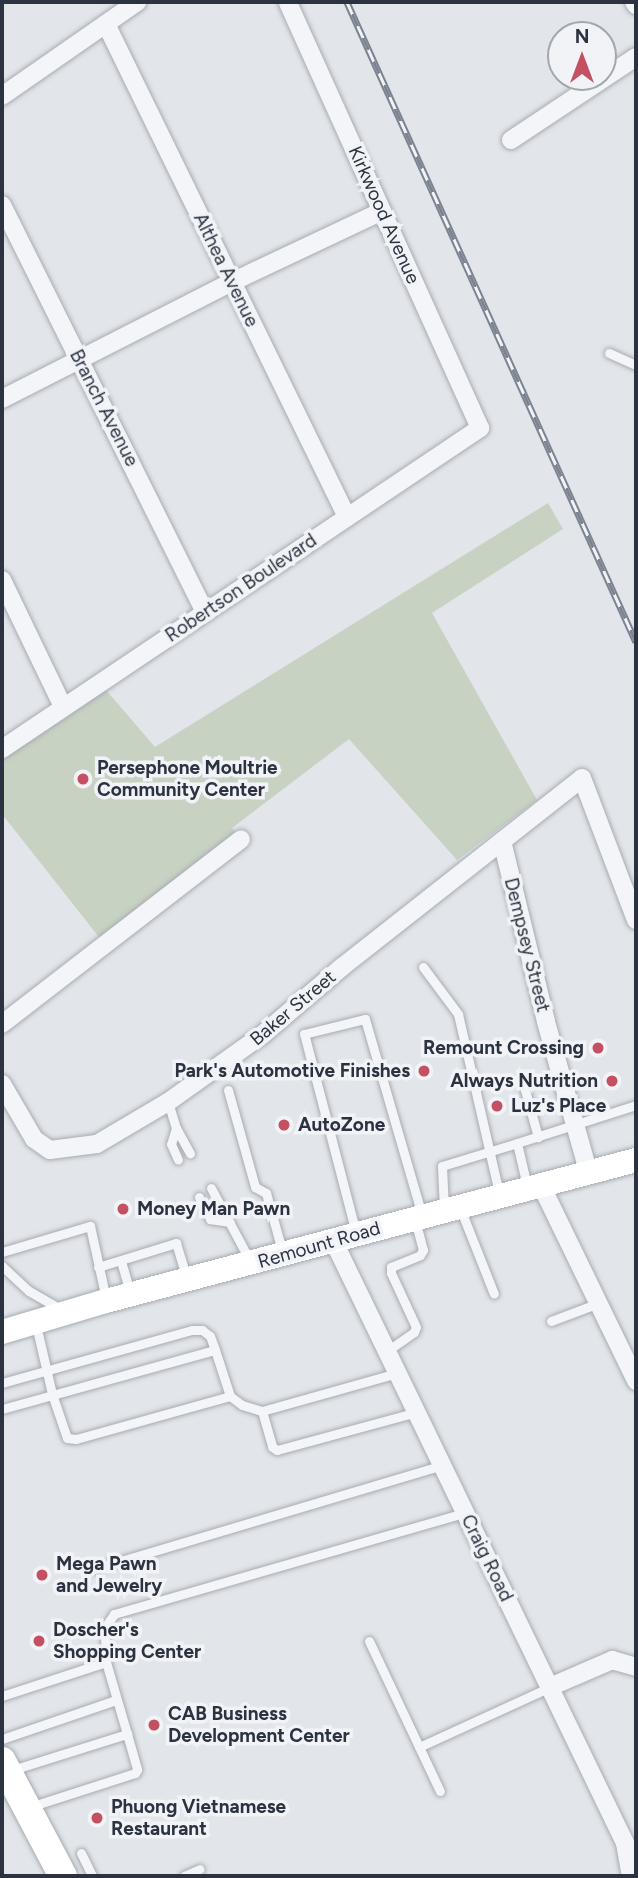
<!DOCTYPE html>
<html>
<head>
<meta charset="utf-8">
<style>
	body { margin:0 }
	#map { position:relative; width:638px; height:1878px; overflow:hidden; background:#e2e5e9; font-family:Figtree,sans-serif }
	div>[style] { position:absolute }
	.green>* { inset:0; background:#c7d2c3 }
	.roads { filter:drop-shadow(0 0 2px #a7acb3) drop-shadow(0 0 2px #a7acb3) }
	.lane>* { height:9px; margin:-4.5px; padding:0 4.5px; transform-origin:4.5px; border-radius:4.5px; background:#f4f5f8 }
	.street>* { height:18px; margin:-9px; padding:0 9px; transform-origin:9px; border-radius:9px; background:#f4f5f8 }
	.secondary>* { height:24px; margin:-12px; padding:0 12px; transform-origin:12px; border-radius:12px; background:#fff }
	.primary>* { height:28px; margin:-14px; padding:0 14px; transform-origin:14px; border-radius:14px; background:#fff }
	.rail>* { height:7px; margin-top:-3.5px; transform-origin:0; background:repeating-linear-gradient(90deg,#f1f3f7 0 13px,#7c8491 0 26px); box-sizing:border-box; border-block:2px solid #7c8491 }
	.dots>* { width:19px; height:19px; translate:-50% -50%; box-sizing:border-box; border:4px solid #f1f3f7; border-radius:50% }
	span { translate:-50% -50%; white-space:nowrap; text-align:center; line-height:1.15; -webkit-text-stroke:7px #f1f3f7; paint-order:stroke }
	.street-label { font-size:19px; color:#2b3340 }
	.poi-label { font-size:19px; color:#2b3340; font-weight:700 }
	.left { translate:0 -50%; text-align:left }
	.right { translate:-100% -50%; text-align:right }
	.frame { position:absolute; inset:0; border:4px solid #2b3340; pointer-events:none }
	.north { position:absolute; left:547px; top:21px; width:70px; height:70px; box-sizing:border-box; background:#f1f3f7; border:2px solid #a2a6ae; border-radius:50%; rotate:0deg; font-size:19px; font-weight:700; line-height:28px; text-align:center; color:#2b3340 }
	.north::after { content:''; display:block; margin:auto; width:24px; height:32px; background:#c45162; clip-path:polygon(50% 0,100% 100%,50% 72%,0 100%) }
</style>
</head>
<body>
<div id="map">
	<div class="green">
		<i style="clip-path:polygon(548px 503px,563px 529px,432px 613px,537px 800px,457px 860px,349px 739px,232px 828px,241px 839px,106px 946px,2px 814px,2px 749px,100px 683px,155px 747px)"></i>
	</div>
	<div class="roads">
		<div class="lane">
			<i style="left:609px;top:353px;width:30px;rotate:24deg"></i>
			<i style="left:423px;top:967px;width:59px;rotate:53.3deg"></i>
			<i style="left:458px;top:1014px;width:184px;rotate:77.1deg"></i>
			<i style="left:228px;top:1090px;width:101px;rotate:74.4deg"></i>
			<i style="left:255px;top:1187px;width:13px;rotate:29deg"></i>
			<i style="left:266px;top:1193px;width:63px;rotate:74.4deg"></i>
			<i style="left:525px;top:1090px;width:49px;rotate:74.5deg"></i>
			<i style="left:168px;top:1102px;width:27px;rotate:73deg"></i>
			<i style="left:176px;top:1128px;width:29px;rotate:61deg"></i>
			<i style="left:176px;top:1128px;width:17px;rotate:107deg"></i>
			<i style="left:171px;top:1144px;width:17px;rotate:66deg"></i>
			<i style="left:527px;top:1186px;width:44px;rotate:-103.1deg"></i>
			<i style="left:517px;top:1143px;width:125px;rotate:-17.7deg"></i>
			<i style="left:211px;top:1188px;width:83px;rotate:61.9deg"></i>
			<i style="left:199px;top:1197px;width:25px;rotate:63deg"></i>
			<i style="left:210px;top:1219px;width:20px;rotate:9deg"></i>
			<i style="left:460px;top:1208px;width:92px;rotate:68.4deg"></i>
			<i style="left:444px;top:1209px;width:43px;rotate:-92.7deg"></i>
			<i style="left:442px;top:1166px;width:78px;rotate:-17deg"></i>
			<i style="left:356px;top:1233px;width:206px;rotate:-104.6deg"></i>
			<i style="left:304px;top:1034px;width:63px;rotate:-13.8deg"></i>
			<i style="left:365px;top:1019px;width:204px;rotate:73.8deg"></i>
			<i style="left:2px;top:1252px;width:92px;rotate:-16.5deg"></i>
			<i style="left:90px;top:1226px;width:75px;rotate:77.6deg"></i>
			<i style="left:121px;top:1261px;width:33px;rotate:74deg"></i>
			<i style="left:2px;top:1266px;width:37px;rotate:43deg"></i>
			<i style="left:29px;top:1291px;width:38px;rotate:30deg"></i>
			<i style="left:98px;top:1267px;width:82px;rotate:-17.1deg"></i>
			<i style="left:176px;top:1243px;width:37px;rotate:73deg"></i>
			<i style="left:551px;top:1321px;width:51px;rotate:-20.6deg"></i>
			<i style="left:36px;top:1325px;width:71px;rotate:76.9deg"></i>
			<i style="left:52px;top:1394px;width:46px;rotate:71.2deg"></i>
			<i style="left:67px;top:1438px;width:9px;rotate:6deg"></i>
			<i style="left:76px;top:1439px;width:160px;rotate:-15.6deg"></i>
			<i style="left:387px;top:1351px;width:33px;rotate:-35deg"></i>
			<i style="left:414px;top:1332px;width:5px;rotate:-68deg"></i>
			<i style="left:416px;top:1327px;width:60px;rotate:-114.8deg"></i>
			<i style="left:391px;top:1273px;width:6px;rotate:-90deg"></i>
			<i style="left:391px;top:1267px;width:31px;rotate:-22deg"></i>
			<i style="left:420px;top:1255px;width:6px;rotate:-59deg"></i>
			<i style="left:423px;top:1250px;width:30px;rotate:-105deg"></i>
			<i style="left:2px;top:1383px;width:197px;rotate:-15.6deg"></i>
			<i style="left:192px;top:1330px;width:10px"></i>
			<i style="left:202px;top:1330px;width:10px;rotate:37deg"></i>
			<i style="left:210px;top:1336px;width:15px;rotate:70deg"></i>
			<i style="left:2px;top:1409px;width:221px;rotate:-15.5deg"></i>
			<i style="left:215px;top:1350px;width:48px;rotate:71.9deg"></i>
			<i style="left:230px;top:1396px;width:15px;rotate:37deg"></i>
			<i style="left:242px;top:1405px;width:21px;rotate:17deg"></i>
			<i style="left:262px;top:1411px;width:140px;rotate:-15.7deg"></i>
			<i style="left:262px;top:1411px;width:37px;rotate:74deg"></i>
			<i style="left:272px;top:1447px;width:6px;rotate:31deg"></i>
			<i style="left:277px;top:1450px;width:145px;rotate:-15.2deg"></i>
			<i style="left:94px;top:1569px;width:363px;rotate:-16.6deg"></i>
			<i style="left:369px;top:1641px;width:166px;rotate:64.7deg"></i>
			<i style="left:106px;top:1662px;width:35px;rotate:-92deg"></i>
			<i style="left:105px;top:1627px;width:16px;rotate:-55deg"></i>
			<i style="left:114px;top:1614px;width:365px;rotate:-16.1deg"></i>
			<i style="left:2px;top:1696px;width:109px;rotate:-18.1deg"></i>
			<i style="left:106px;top:1662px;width:75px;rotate:73.7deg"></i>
			<i style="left:2px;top:1739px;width:120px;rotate:-18.9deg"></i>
			<i style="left:419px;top:1747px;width:144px;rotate:-24.6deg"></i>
			<i style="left:12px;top:1770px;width:121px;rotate:-17.4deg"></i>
			<i style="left:127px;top:1734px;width:37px;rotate:74deg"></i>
			<i style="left:137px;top:1770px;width:4px;rotate:124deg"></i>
			<i style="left:135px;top:1773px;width:110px;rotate:162.1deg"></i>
			<i style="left:81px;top:1853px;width:25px;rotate:64deg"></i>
			<i style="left:184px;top:1876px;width:17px;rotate:-24deg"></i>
		</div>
		<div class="street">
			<i style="left:634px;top:2px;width:4px;rotate:56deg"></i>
			<i style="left:106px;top:24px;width:549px;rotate:63.95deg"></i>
			<i style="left:2px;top:96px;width:165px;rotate:-34.8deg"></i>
			<i style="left:511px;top:140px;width:150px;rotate:-33.6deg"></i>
			<i style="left:2px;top:205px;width:455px;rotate:63.5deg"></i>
			<i style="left:2px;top:399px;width:258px;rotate:-27deg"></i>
			<i style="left:232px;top:282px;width:166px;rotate:-25.3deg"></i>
			<i style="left:2px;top:580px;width:141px;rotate:64.3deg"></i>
			<i style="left:2px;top:749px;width:576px;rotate:-33.88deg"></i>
			<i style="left:480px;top:428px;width:467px;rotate:-114.3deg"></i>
			<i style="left:502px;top:841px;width:186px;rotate:76.3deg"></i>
			<i style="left:546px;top:1022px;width:154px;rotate:74.2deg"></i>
			<i style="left:2px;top:1024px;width:302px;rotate:-37.7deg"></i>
			<i style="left:2px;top:1084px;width:64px;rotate:59.8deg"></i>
			<i style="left:34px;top:1139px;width:19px;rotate:35deg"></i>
			<i style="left:50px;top:1150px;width:47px;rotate:-7.3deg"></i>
			<i style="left:97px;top:1144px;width:82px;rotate:-30.6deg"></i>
			<i style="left:168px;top:1102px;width:115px;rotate:-35.5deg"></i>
			<i style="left:262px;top:1035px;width:105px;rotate:-40.4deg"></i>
			<i style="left:342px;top:967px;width:305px;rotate:-38.2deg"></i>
			<i style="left:582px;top:778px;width:152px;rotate:69.2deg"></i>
			<i style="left:540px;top:1183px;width:220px;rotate:64.1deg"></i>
			<i style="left:334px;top:1242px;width:668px;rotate:64.16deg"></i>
			<i style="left:625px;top:1843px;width:34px;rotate:80deg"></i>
			<i style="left:550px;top:1687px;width:68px;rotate:-23.5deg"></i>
			<i style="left:612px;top:1660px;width:25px;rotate:16deg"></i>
		</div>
		<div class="secondary">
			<i style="left:2px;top:1332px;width:109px;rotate:-16.6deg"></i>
			<i style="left:106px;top:1301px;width:548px;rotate:-14.9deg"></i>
		</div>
		<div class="primary">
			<i style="left:2px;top:1761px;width:130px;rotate:62.1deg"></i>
		</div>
	</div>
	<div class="rail">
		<i style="left:347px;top:2px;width:702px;rotate:65.7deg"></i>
	</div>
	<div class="dots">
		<i style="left:83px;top:779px;background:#c45162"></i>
		<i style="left:598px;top:1048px;background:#c45162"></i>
		<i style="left:424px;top:1071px;background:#c45162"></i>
		<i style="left:612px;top:1081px;background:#c45162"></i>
		<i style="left:497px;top:1106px;background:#c45162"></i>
		<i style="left:284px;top:1125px;background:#c45162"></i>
		<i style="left:123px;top:1209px;background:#c45162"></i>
		<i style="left:42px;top:1575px;background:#c45162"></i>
		<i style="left:39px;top:1641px;background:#c45162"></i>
		<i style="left:154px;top:1725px;background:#c45162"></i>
		<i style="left:97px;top:1818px;background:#c45162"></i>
	</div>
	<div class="street-label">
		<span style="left:384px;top:215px;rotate:66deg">Kirkwood Avenue</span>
		<span style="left:226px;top:270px;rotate:64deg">Althea Avenue</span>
		<span style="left:104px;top:408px;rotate:63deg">Branch Avenue</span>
		<span style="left:241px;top:588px;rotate:-34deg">Robertson Boulevard</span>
		<span style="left:527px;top:945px;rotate:76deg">Dempsey Street</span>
		<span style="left:293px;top:1008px;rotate:-40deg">Baker Street</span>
		<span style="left:319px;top:1245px;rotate:-16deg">Remount Road</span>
		<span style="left:487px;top:1558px;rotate:64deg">Craig Road</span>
	</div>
	<div class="poi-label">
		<span class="left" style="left:97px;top:779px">Persephone Moultrie<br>Community Center</span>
		<span class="right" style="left:584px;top:1048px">Remount Crossing</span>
		<span class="right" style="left:410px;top:1071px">Park's Automotive Finishes</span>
		<span class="right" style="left:598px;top:1081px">Always Nutrition</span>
		<span class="left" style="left:511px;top:1106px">Luz's Place</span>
		<span class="left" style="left:298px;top:1125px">AutoZone</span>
		<span class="left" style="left:137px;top:1209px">Money Man Pawn</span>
		<span class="left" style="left:56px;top:1575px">Mega Pawn<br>and Jewelry</span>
		<span class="left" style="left:53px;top:1641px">Doscher's<br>Shopping Center</span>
		<span class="left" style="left:168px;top:1725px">CAB Business<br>Development Center</span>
		<span class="left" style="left:111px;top:1818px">Phuong Vietnamese<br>Restaurant</span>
	</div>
	<div class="frame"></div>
	<div class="north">N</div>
</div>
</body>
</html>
